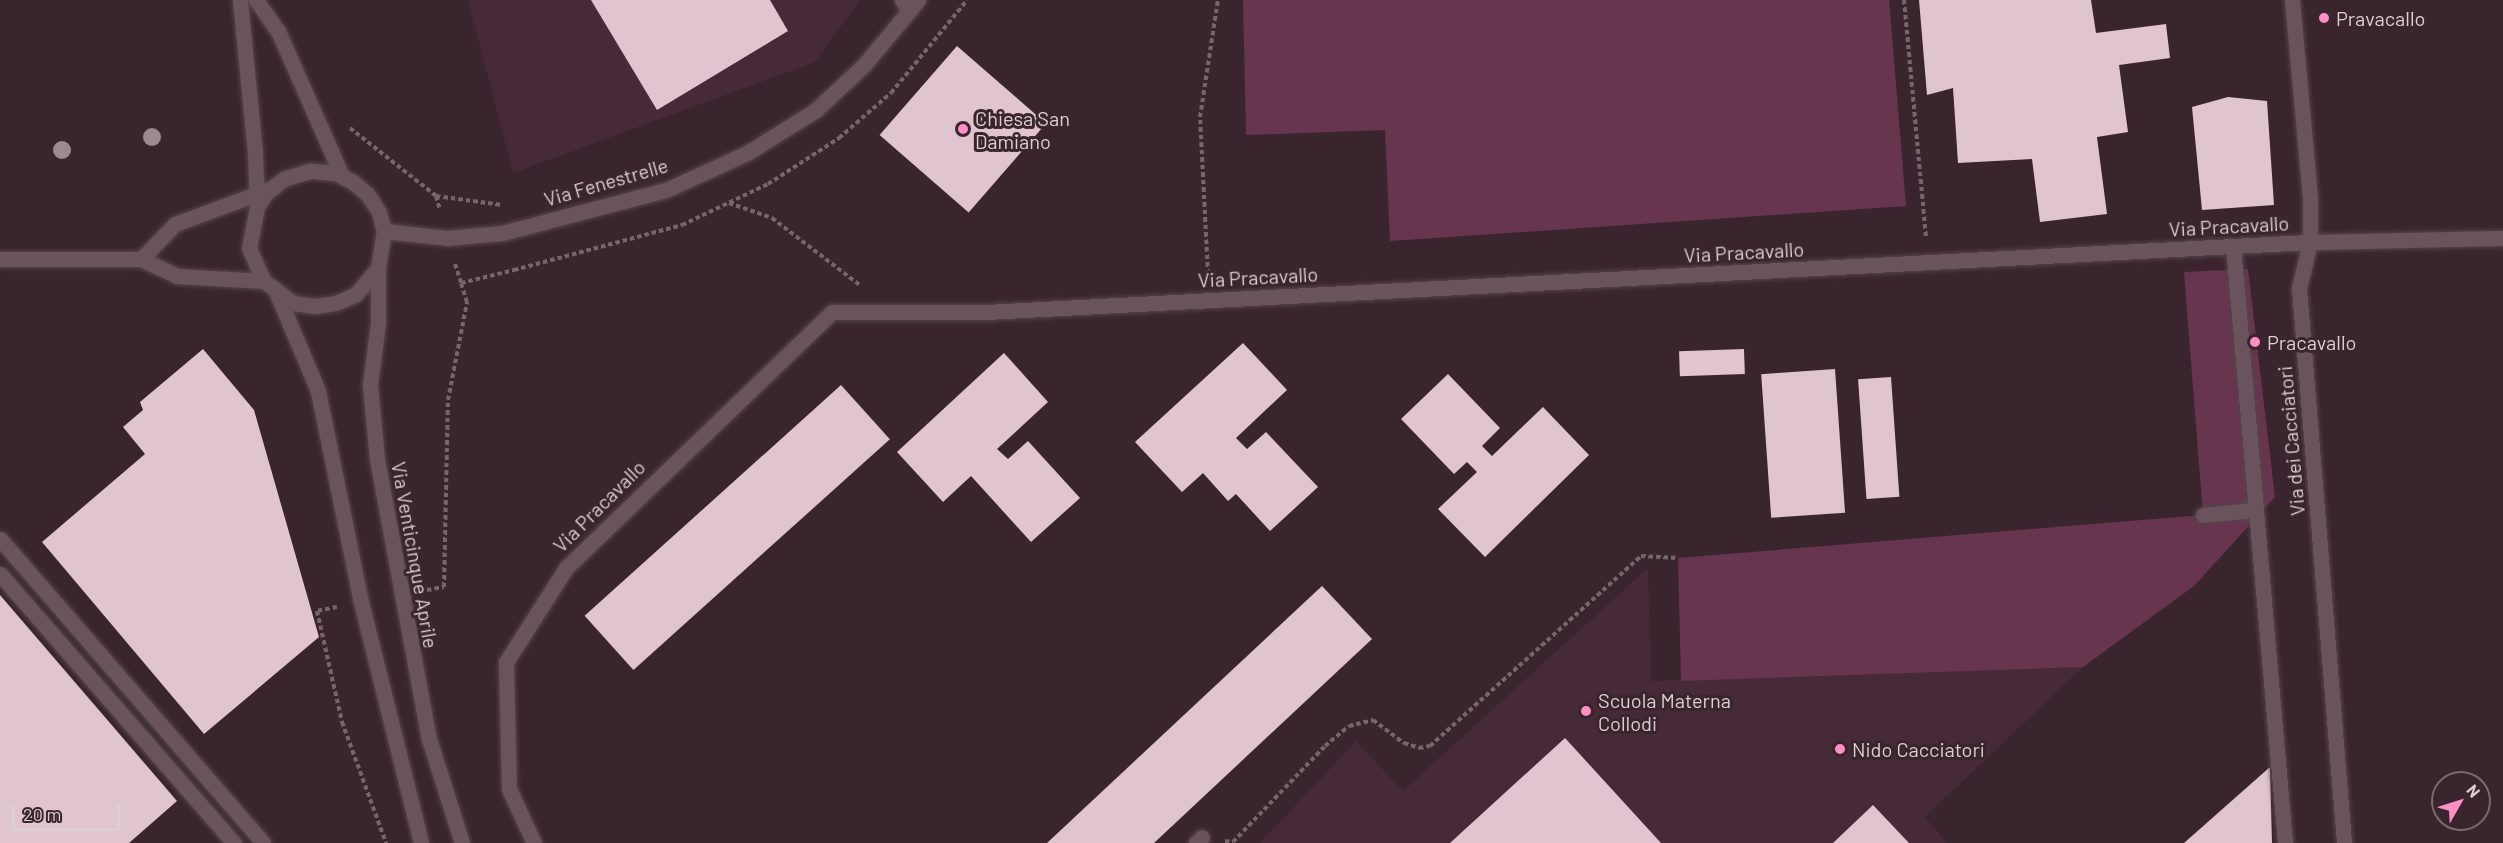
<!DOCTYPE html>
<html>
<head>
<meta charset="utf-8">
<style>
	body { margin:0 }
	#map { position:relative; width:2503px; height:843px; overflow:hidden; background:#3a252e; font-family:Barlow,sans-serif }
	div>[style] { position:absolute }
	.built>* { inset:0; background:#462a37 }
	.green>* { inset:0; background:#68354e }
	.building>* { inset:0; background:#e0c4d0; transform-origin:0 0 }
	.path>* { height:4px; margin-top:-2px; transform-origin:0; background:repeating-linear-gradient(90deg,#77646c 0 4.5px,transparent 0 7.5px) }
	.roads { filter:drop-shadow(0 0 2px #55444c) drop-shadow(0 0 2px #55444c) }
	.service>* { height:15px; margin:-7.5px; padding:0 7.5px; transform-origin:7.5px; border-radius:7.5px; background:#6b535e }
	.pedestrian>* { height:15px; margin:-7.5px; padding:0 7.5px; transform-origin:7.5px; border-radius:7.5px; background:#6b535e }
	.minor>* { height:15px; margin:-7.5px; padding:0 7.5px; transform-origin:7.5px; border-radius:7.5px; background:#6b535e }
	.tertiary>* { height:15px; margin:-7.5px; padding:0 7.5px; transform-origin:7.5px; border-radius:7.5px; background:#6b535e }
	.secondary>* { height:15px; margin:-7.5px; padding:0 7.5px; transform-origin:7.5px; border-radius:7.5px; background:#6b535e }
	.trees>* { width:18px; height:18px; margin:-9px; border-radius:50%; background:#9e8892 }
	.dots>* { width:16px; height:16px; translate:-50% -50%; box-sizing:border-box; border:3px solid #3a252e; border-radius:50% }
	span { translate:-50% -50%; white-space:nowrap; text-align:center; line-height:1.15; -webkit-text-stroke:6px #3a252e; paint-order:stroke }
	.poi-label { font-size:20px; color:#dcced3 }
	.left { translate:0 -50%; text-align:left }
	.street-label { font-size:20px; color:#dcced3 }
	.north { position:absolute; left:2431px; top:771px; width:60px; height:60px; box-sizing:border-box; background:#3a252e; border:2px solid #7b6970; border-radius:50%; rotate:51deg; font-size:16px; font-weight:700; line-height:24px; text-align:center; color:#dcced3 }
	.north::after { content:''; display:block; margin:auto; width:21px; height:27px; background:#fc8fc3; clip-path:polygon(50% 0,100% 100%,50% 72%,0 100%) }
	.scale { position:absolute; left:12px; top:804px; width:108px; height:27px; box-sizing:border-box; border:3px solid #dcced3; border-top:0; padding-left:8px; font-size:18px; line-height:21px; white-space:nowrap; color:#dcced3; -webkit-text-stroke:4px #3a252e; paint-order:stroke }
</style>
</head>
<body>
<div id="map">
	<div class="built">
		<i style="clip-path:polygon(468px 0,860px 0,815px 62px,513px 173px)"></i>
		<i style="clip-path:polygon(1648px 568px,1651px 681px,2083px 667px,1925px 817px,1947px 843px,1260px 843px,1356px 741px,1403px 791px)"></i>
	</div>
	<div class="green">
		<i style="clip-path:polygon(1243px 0,1889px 0,1906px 206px,1390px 241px,1385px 130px,1246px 135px)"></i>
		<i style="clip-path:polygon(2248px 269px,2275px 497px,2194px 586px,2083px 667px,1681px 681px,1678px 558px,2203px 515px,2184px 272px)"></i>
	</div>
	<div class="building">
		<i style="clip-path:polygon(591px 0,770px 0,788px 31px,657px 110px)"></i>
		<i style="clip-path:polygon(1919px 0,2091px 0,2096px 33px,2166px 24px,2170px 58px,2119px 65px,2128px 132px,2097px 137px,2107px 214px,2040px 222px,2032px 159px,1958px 163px,1953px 88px,1927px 95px)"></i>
		<i style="left:957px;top:46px;width:118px;height:118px;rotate:41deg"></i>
		<i style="clip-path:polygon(2228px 97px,2267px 101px,2274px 205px,2202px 210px,2192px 107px)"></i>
		<i style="clip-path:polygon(1243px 343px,1287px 390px,1236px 438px,1247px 449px,1266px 432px,1318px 487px,1270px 531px,1236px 494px,1228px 501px,1203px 473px,1182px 492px,1135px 442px)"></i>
		<i style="clip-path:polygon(203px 349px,254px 410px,319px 637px,204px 734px,42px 542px,145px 454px,123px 427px,143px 410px,140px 402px)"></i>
		<i style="left:1744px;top:349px;width:25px;height:65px;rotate:88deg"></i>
		<i style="clip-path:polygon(1004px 353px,1048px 402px,997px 449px,1008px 459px,1028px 441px,1080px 498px,1031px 542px,971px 476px,943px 502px,897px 452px)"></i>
		<i style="left:1835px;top:369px;width:144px;height:74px;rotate:86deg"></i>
		<i style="clip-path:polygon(1448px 374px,1500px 428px,1482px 446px,1492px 456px,1543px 407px,1589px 455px,1485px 557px,1438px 509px,1477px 472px,1467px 462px,1454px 474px,1401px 419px)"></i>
		<i style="left:1891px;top:377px;width:120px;height:33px;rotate:86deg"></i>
		<i style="left:841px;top:385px;width:73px;height:345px;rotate:48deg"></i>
		<i style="clip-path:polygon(1322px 586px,1372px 639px,1154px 843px,1047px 843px)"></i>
		<i style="clip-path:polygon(0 595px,177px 801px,129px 843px,0 843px)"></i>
		<i style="clip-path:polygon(1565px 738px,1661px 843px,1450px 843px)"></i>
		<i style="clip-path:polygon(2270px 767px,2272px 843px,2184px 843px)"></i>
		<i style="clip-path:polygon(1873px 805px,1909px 843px,1833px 843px)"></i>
	</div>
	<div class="path">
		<i style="left:1904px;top:0;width:238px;rotate:84.7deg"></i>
		<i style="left:350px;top:128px;width:110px;rotate:38.3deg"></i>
		<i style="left:436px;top:196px;width:15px;rotate:74deg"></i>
		<i style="left:436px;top:196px;width:67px;rotate:7.8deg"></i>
		<i style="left:729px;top:203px;width:46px;rotate:19.2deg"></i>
		<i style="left:772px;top:218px;width:112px;rotate:37.4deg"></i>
		<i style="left:455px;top:264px;width:20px;rotate:72deg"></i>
		<i style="left:461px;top:283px;width:55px;rotate:-13.8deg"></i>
		<i style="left:514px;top:270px;width:174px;rotate:-15deg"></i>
		<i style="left:682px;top:225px;width:95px;rotate:-25.5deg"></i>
		<i style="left:768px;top:184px;width:85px;rotate:-32.9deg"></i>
		<i style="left:839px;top:138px;width:69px;rotate:-40.9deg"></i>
		<i style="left:891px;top:93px;width:120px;rotate:-50.7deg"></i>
		<i style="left:1208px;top:274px;width:157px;rotate:-92.9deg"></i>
		<i style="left:1200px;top:117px;width:118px;rotate:-81.3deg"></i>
		<i style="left:427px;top:590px;width:17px;rotate:-10deg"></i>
		<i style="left:444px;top:587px;width:187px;rotate:-88.8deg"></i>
		<i style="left:448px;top:400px;width:100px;rotate:-79deg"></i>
		<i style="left:467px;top:302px;width:20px;rotate:-108deg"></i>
		<i style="left:337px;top:607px;width:20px;rotate:169deg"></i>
		<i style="left:317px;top:611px;width:114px;rotate:77.3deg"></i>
		<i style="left:342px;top:722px;width:129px;rotate:70deg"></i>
		<i style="left:1225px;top:841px;width:8px;rotate:7deg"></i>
		<i style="left:1233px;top:842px;width:133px;rotate:-46.2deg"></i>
		<i style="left:1325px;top:746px;width:31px;rotate:-40deg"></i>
		<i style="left:1349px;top:726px;width:25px;rotate:-14deg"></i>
		<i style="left:1373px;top:720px;width:39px;rotate:37deg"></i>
		<i style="left:1404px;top:743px;width:16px;rotate:18deg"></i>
		<i style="left:1419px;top:748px;width:11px;rotate:-10deg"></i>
		<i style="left:1430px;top:746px;width:284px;rotate:-42deg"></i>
		<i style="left:1641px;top:556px;width:37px;rotate:3deg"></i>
	</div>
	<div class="roads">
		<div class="service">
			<i style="left:0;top:574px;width:357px;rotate:49deg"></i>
			<i style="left:1196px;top:843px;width:8px;rotate:-45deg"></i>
		</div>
		<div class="pedestrian">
			<i style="left:2233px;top:246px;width:599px;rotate:85.02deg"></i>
			<i style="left:2203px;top:515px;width:50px;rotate:-5.7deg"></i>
		</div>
		<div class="minor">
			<i style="left:902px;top:0;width:13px;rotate:58deg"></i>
			<i style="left:0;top:259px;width:141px"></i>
			<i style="left:141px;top:259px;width:40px;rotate:25deg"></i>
			<i style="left:177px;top:276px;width:87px;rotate:3.3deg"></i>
			<i style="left:141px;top:259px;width:49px;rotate:-45.8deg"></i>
			<i style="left:175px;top:224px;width:98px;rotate:-20.3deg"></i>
			<i style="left:0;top:539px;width:402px;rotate:49.1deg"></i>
			<i style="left:534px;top:843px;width:60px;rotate:-114.8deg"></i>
			<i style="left:509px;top:789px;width:127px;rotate:-91.4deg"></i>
			<i style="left:506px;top:662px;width:112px;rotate:-57.4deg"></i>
			<i style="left:566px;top:568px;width:369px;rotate:-43.9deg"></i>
			<i style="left:832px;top:312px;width:154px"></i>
			<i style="left:986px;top:312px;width:1326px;rotate:-3.03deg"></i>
			<i style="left:2310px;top:242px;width:193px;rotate:-1.2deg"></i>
		</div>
		<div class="tertiary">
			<i style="left:2292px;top:0;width:198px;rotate:84.8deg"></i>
			<i style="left:2310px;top:197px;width:45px;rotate:90deg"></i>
			<i style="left:2310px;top:242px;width:47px;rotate:103.4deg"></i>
			<i style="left:2299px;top:288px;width:557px;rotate:85.36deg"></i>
			<i style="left:384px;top:231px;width:63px;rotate:6.3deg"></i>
			<i style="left:447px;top:238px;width:55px;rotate:-5.2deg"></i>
			<i style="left:502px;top:233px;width:170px;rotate:-14.7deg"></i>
			<i style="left:666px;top:190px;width:89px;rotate:-24.6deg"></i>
			<i style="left:747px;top:153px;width:81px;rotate:-31.9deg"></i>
			<i style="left:816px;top:110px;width:66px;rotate:-43.2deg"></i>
			<i style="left:864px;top:65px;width:85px;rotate:-50.3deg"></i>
		</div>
		<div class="secondary">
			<i style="left:240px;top:0;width:155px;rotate:84.4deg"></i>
			<i style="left:255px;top:154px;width:53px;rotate:87.8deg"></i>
			<i style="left:257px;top:207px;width:42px;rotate:101deg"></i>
			<i style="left:249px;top:248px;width:36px;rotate:66deg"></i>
			<i style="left:264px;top:281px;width:36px;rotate:37deg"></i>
			<i style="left:293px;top:303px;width:22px;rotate:8deg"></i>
			<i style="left:315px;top:306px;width:21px;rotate:-8deg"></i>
			<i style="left:336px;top:303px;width:22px;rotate:-24deg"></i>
			<i style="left:356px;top:294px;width:34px;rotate:-50deg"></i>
			<i style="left:378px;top:268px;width:37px;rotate:-81deg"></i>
			<i style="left:384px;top:231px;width:20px;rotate:-105deg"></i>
			<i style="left:379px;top:212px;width:20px;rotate:-123deg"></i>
			<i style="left:368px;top:195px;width:20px;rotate:-139deg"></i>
			<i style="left:353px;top:182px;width:20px;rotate:-153deg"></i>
			<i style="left:335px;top:173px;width:25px;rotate:-175deg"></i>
			<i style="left:310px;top:171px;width:26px;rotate:164deg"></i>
			<i style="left:285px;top:178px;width:24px;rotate:142deg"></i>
			<i style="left:266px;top:193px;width:17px;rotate:123deg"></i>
			<i style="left:256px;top:0;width:38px;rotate:55deg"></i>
			<i style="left:278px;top:31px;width:158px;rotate:66.2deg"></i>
			<i style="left:378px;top:268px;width:55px;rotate:90deg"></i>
			<i style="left:378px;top:323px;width:63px;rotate:97.4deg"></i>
			<i style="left:370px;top:385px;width:74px;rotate:84.6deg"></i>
			<i style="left:377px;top:459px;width:285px;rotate:79.5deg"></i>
			<i style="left:429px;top:739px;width:109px;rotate:72.4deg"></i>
			<i style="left:275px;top:289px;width:111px;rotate:67.1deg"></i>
			<i style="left:318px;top:391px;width:215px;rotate:78.5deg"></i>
			<i style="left:361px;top:602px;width:248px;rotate:76deg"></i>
		</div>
	</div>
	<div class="trees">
		<i style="left:152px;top:137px"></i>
		<i style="left:62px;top:150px"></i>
	</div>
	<div class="dots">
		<i style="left:2324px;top:18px;background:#fc8fc3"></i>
		<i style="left:963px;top:129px;background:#fc8fc3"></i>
		<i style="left:2255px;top:342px;background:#fc8fc3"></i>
		<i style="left:1586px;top:711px;background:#fc8fc3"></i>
		<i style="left:1840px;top:749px;background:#fc8fc3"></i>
	</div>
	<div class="poi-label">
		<span class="left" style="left:2336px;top:18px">Pravacallo</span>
		<span class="left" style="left:975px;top:130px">Chiesa San<br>Damiano</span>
		<span class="left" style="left:2267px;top:342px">Pracavallo</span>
		<span class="left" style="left:1598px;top:712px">Scuola Materna<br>Collodi</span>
		<span class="left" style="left:1852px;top:749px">Nido Cacciatori</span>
	</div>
	<div class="street-label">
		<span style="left:606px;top:182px;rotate:-16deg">Via Fenestrelle</span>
		<span style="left:2229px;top:226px;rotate:-3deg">Via Pracavallo</span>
		<span style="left:1744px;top:252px;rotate:-3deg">Via Pracavallo</span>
		<span style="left:1258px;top:277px;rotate:-3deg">Via Pracavallo</span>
		<span style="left:2291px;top:441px;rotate:-95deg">Via dei Cacciatori</span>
		<span style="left:599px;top:506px;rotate:-45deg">Via Pracavallo</span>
		<span style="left:415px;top:555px;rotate:80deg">Via Venticinque Aprile</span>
	</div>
	<div class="north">N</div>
	<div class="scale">20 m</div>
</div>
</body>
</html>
